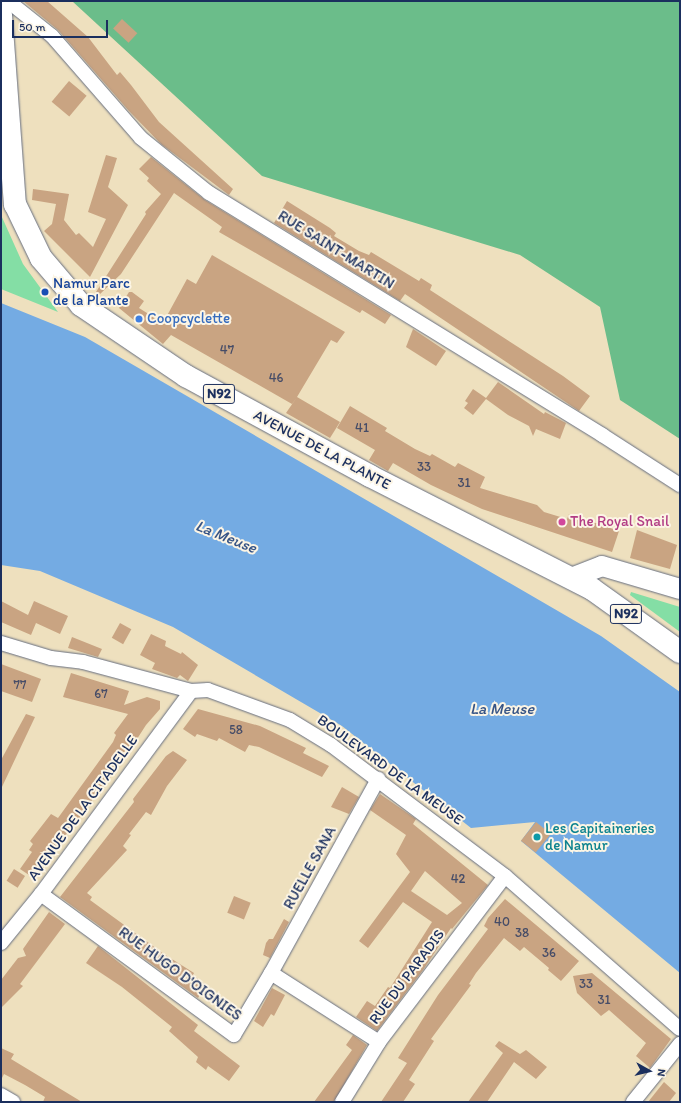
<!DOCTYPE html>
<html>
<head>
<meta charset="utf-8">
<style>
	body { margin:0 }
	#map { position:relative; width:681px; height:1103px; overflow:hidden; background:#eee0be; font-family:Itim,sans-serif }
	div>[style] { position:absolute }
	.green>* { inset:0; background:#84dea5 }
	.forest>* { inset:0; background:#6bbd8a }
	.water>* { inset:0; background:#74abe3 }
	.building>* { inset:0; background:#c9a482; transform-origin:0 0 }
	.roads { filter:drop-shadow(0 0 1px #656d80) drop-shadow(0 0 1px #656d80) }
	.minor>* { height:14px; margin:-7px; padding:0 7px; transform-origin:7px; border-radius:7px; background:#fff }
	.secondary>* { height:20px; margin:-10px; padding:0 10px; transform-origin:10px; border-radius:10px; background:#fff }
	.primary>* { height:22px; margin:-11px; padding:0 11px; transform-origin:11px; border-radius:11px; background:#fff }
	.dots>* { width:11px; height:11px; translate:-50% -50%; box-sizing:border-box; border:2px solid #fcf5e5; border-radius:50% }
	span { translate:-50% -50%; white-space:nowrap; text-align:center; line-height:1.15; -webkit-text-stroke:4px #fcf5e5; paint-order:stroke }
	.number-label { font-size:13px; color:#464c67 }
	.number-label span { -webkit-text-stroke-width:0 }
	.shield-label span { padding:1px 3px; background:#fcf5e5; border:1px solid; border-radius:3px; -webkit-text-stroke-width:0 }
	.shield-label { font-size:14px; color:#1b2f5e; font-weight:700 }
	.street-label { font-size:15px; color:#1b2f5e }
	.transit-label { font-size:15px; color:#164399 }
	.left { translate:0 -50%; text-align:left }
	.shop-label { font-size:15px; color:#366cbe }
	.hotel-label { font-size:15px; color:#b23c85 }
	.culture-label { font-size:15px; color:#0d838f }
	.water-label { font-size:16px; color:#365486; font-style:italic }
	.frame { position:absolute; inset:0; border:2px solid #1b2f5e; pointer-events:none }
	.north { position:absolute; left:629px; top:1051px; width:40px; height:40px; -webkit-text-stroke:3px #fcf5e5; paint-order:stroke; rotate:98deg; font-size:11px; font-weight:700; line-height:16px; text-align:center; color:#1b2f5e }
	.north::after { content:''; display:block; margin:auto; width:14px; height:18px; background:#1b2f5e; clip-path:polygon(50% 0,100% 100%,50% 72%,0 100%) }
	.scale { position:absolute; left:12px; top:20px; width:96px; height:18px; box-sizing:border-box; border:2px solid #1b2f5e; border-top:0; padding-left:5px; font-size:12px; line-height:14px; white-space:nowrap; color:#1b2f5e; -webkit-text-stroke:3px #fcf5e5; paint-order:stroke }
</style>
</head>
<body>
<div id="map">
	<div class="green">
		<i style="clip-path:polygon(1px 215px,23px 264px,58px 312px,1px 289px)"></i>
		<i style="clip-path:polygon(631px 592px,680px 607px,680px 632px,630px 595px)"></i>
	</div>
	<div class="forest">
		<i style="clip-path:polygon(72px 1px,680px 1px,680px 439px,620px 400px,600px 307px,520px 255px,262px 176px)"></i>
	</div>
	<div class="water">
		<i style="clip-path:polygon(1px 303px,85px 337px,601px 636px,680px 692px,680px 973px,521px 841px,535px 822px,471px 828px,342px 726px,173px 627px,40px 571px,1px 565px)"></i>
	</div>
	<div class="building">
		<i style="clip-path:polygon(23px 1px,47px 1px,88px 37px,117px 75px,120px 72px,131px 85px,159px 122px,233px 189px,229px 195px,161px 144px,129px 111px,58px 30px)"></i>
		<i style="left:122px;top:19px;width:21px;height:13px;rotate:43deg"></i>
		<i style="left:69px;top:81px;width:23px;height:27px;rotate:40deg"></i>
		<i style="clip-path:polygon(106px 155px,117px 158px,108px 187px,128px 205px,90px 277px,44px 231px,52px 224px,56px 204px,32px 200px,33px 189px,69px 194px,64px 220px,76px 235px,79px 233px,93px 247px,106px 219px,88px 212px)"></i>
		<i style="clip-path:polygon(151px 157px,205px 200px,391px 315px,385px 324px,362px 310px,360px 313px,219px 232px,222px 227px,174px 193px,121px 274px,99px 295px,96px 292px,146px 214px,145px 212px,161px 194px,147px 181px,149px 178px,139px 169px)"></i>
		<i style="clip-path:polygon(287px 201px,330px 228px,336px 233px,334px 236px,359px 251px,369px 255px,371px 252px,419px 281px,421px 278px,432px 285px,430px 290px,563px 376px,590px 396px,579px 411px,405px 294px,400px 301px,274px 223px)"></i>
		<i style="clip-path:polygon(212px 255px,345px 332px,337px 343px,331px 340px,297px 397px,340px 422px,330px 438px,286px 413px,297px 397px,292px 404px,171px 335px,163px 344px,119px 308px,129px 292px,132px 292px,144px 301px,139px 308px,163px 323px,187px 279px,196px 284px)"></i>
		<i style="clip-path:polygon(413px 329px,446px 351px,436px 366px,406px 347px)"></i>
		<i style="clip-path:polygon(498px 382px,544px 414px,545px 412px,566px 423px,560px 439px,536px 429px,533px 436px,529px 426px,508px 415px,486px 399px,473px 415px,464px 408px,468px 403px,465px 401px,473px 389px,486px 398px)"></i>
		<i style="clip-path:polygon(350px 406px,387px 428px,385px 431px,415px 449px,430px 456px,432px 454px,455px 467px,458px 463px,485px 477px,480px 488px,537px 505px,544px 512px,567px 519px,569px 514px,619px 531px,612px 552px,482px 509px,431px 485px,393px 463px,388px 471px,369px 460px,375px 450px,337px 428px)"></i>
		<i style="clip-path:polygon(637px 530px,677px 545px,670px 569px,630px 558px)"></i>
		<i style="clip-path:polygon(1px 601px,28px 615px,34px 601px,68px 616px,60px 634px,36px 623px,31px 635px,1px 622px)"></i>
		<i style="left:120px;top:623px;width:13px;height:17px;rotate:29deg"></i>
		<i style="clip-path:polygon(151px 634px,166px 641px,165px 646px,181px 654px,182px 652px,198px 665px,188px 681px,180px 675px,177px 678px,152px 669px,155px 663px,140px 655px)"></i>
		<i style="clip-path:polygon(72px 637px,102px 649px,98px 657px,68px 648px)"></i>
		<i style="clip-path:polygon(1px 664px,41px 679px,32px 702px,1px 691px)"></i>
		<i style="clip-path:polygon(71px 673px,129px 691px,124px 705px,147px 697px,160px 701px,160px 709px,146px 725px,128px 753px,125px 751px,115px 771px,101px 790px,99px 788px,88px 807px,32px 877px,20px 869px,32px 852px,29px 850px,33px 844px,30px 841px,51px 814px,58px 818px,113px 742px,116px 735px,114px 733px,128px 714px,63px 697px)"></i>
		<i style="clip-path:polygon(198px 709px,260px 726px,306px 748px,303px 753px,329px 766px,322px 777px,259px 747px,249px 745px,245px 752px,219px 738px,217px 741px,197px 734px,195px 737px,183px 729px)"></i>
		<i style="clip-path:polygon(26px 714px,35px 717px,1px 789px,1px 760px)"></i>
		<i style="clip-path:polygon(173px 751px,187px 760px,167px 786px,151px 815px,146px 812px,129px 834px,131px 835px,123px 846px,127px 850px,87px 893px,92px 897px,90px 900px,164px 954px,194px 973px,193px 975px,211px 989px,206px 997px,201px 993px,198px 998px,60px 897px,134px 802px,133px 799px,166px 756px)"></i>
		<i style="clip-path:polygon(342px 787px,359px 797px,349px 814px,331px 807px)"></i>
		<i style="clip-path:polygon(evenodd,380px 794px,416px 819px,413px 824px,488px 885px,452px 929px,451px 928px,423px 970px,377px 1031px,356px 1017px,367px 1001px,375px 1006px,388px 987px,390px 988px,432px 922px,403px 902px,368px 948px,359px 941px,410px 872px,396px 854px,406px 835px,370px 810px,380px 794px,425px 871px,462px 903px,447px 915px,411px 891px,425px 871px)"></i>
		<i style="left:536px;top:822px;width:19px;height:24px;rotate:39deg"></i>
		<i style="left:14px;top:869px;width:13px;height:14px;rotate:32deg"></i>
		<i style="left:234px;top:896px;width:18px;height:18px;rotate:22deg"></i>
		<i style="clip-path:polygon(505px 899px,579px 961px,561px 981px,548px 970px,549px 968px,524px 947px,520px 951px,504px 938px,476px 973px,469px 984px,471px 985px,431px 1039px,434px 1041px,409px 1080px,415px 1084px,403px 1102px,381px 1102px,407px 1063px,398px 1058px,438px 995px,488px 929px,484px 926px,488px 918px)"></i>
		<i style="clip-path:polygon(49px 912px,65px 924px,20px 984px,23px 986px,1px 1008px,1px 980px,18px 958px,26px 956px,23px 949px)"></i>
		<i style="clip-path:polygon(284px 919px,289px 922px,270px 958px,263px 955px,266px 943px,269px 939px,273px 939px)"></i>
		<i style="clip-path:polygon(98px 946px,198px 1025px,194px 1031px,240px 1066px,229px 1081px,208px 1066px,206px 1070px,196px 1062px,198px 1057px,169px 1031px,172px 1027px,122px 987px,86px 963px)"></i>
		<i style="clip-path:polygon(592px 973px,671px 1039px,650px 1068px,636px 1056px,646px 1043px,609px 1010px,601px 1016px,577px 993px,573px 976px)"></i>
		<i style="clip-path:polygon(272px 988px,285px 995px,274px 1016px,271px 1014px,263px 1027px,254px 1021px)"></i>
		<i style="clip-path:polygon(353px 1035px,367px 1045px,334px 1102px,314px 1102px,352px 1050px,346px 1045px)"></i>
		<i style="clip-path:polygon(499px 1041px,520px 1054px,526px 1050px,547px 1067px,536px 1079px,514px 1062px,487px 1102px,468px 1102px,503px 1053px,495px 1046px)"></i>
		<i style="clip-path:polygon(1px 1048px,14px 1054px,11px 1059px,82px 1102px,43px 1102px,45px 1097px,25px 1085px,4px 1074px,1px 1080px)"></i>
		<i style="clip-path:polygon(664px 1082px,676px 1093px,669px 1102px,648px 1102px)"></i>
	</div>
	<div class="roads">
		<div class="minor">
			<i style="left:8px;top:1px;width:56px;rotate:38.5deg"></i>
			<i style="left:52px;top:36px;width:135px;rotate:48.9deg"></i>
			<i style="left:141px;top:138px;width:87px;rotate:39deg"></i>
			<i style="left:209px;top:193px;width:462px;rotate:31.6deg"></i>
			<i style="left:602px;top:435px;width:93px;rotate:32.7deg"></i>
			<i style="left:1px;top:643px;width:52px;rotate:16.7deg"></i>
			<i style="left:51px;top:658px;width:32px;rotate:7deg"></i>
			<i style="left:83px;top:662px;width:112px;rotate:15deg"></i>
			<i style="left:191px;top:691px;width:17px;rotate:-3deg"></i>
			<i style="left:208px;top:690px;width:87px;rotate:20.1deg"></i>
			<i style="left:290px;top:720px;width:48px;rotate:31.4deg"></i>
			<i style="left:331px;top:745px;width:218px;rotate:37deg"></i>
			<i style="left:505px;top:876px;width:232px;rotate:41.2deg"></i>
			<i style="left:41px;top:894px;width:239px;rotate:36.2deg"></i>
			<i style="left:234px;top:1035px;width:72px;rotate:-59.2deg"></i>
			<i style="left:271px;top:973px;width:128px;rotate:32.6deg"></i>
			<i style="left:1px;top:943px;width:63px;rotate:-50.8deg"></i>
			<i style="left:41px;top:894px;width:252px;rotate:-53.5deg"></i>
			<i style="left:271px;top:973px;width:222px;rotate:-61.1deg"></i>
			<i style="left:1px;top:1095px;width:14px;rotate:30deg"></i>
			<i style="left:342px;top:1102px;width:70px;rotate:-58.3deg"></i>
			<i style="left:379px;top:1042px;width:208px;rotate:-52.8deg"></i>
			<i style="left:633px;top:1102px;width:75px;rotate:-51deg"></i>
		</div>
		<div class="secondary">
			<i style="left:571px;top:578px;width:33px;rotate:-21deg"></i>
			<i style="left:602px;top:566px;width:81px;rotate:16.4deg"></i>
		</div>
		<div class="primary">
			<i style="left:1px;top:15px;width:190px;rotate:85.8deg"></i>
			<i style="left:15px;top:204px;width:60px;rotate:64.3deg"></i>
			<i style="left:41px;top:258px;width:62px;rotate:49.6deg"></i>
			<i style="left:81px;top:305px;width:127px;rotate:34.1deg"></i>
			<i style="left:186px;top:376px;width:209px;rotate:28.5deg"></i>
			<i style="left:370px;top:476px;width:249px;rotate:27deg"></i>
			<i style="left:592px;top:589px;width:108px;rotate:35.6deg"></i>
		</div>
	</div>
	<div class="dots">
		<i style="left:45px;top:292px;background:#1a4fb4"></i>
		<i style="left:139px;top:319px;background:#3f7fe0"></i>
		<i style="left:562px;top:522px;background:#d1479c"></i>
		<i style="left:537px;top:837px;background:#0f9aa8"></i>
	</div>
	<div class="number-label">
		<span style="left:227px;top:350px">47</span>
		<span style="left:276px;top:378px">46</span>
		<span style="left:362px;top:428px">41</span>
		<span style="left:424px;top:467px">33</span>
		<span style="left:464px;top:483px">31</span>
		<span style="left:20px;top:685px">77</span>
		<span style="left:101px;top:694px">67</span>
		<span style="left:236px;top:730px">58</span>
		<span style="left:458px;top:879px">42</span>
		<span style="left:502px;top:922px">40</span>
		<span style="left:522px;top:933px">38</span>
		<span style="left:549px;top:953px">36</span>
		<span style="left:586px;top:984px">33</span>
		<span style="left:604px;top:1000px">31</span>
	</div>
	<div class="shield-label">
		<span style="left:219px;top:394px">N92</span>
		<span style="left:626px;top:614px">N92</span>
	</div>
	<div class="street-label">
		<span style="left:336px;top:250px;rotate:32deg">RUE SAINT-MARTIN</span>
		<span style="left:322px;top:450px;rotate:28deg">AVENUE DE LA PLANTE</span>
		<span style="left:390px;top:770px;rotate:36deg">BOULEVARD DE LA MEUSE</span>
		<span style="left:83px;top:808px;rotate:-54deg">AVENUE DE LA CITADELLE</span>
		<span style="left:310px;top:868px;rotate:-61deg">RUELLE SANA</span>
		<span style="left:180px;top:974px;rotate:36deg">RUE HUGO D'OIGNIES</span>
		<span style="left:407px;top:977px;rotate:-53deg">RUE DU PARADIS</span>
	</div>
	<div class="transit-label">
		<span class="left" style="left:53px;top:292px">Namur Parc<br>de la Plante</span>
	</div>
	<div class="shop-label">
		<span class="left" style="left:147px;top:319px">Coopcyclette</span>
	</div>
	<div class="hotel-label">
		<span class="left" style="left:570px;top:522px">The Royal Snail</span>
	</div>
	<div class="culture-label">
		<span class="left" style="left:545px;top:837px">Les Capitaineries<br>de Namur</span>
	</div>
	<div class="water-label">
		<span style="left:226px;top:537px;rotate:22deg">La Meuse</span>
		<span style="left:502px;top:709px">La Meuse</span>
	</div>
	<div class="frame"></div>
	<div class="north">N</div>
	<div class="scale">50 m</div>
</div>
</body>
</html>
